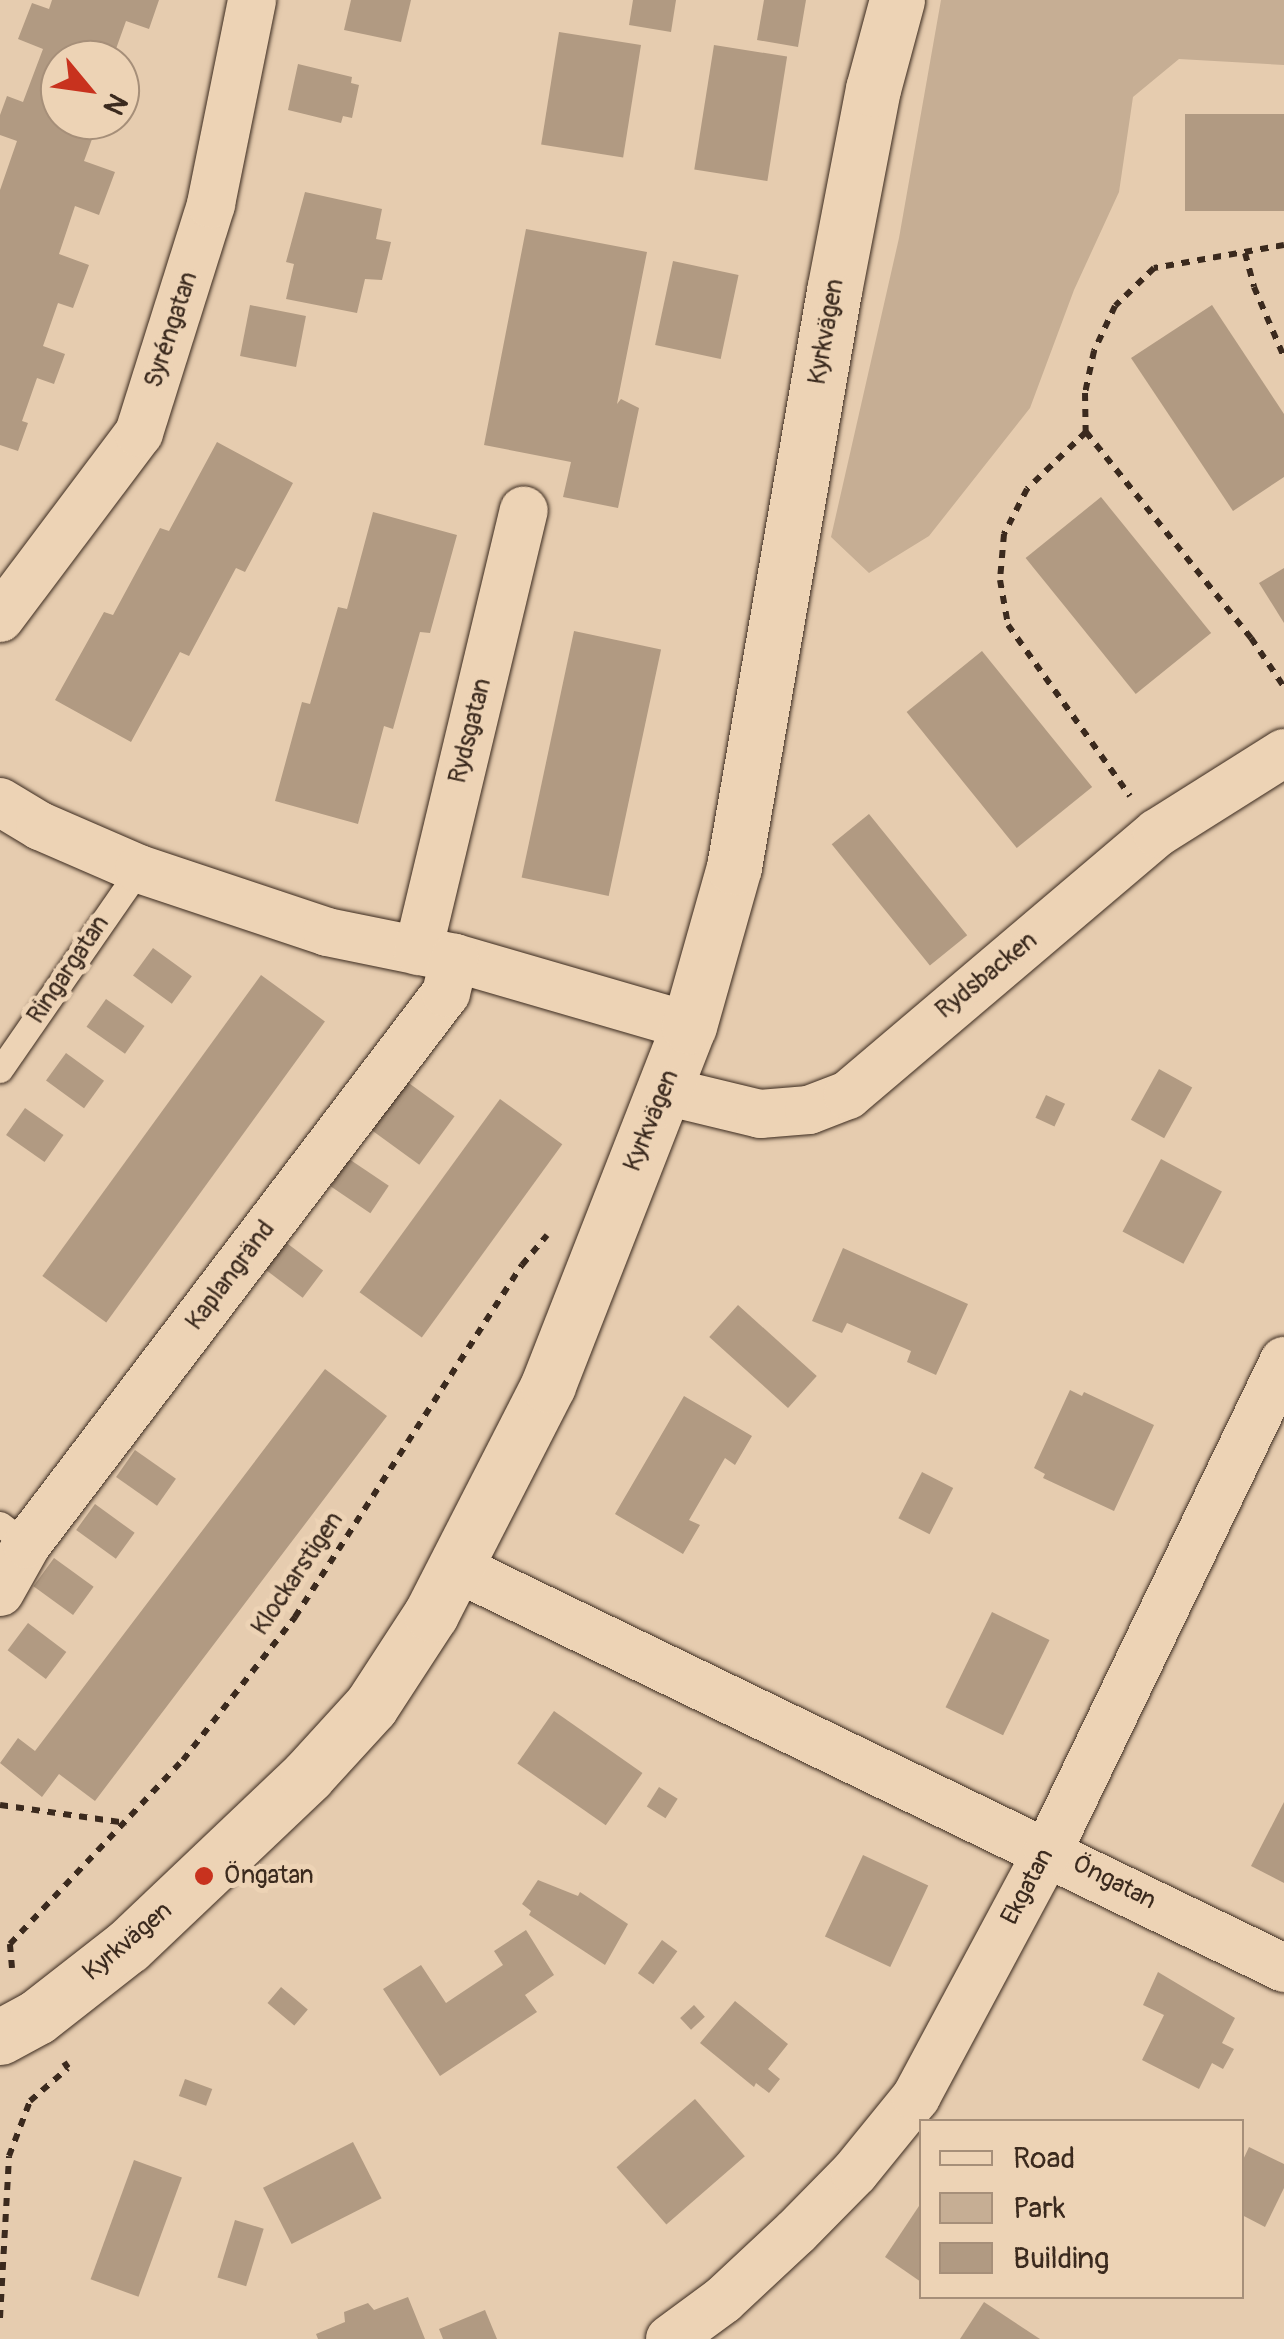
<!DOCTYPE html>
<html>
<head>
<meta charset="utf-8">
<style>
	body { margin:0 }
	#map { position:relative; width:1284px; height:2339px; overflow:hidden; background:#e6ccaf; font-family:Pangolin,sans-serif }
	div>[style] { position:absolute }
	.green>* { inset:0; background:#c6ae94 }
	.building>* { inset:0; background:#b19a82; transform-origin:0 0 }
	.path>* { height:6px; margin-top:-3px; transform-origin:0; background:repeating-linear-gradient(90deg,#3b2a1e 0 8px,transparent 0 16px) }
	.roads { filter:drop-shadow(0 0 2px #3b2a1e) drop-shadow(0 0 2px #3b2a1e) }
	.service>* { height:25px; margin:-12.5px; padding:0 12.5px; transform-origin:12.5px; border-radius:12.5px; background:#edd3b5 }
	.minor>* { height:48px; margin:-24px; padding:0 24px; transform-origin:24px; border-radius:24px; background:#edd3b5 }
	.tertiary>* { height:55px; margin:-27.5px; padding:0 27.5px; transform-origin:27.5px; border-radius:27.5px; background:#edd3b5 }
	.dots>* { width:28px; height:28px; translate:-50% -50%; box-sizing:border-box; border:5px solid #edd3b5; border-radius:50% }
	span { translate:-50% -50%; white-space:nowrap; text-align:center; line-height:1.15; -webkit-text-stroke:10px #edd3b5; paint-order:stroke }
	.street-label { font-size:25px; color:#3b2a1e }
	.poi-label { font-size:25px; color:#3b2a1e }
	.left { translate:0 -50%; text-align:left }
	.legend { position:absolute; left:919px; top:2119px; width:325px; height:180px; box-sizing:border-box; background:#edd3b5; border:2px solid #a68f79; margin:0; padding:12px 18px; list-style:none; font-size:30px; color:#3b2a1e }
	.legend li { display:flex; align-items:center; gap:20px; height:50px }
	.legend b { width:50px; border:2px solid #a68f79 }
	.north { position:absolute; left:40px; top:40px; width:100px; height:100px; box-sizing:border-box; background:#edd3b5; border:2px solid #a68f79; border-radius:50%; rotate:119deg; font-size:28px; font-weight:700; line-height:40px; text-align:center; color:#3b2a1e }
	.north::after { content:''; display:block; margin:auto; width:35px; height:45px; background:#c8321e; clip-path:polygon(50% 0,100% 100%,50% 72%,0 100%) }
</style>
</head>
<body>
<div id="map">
	<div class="green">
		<i style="clip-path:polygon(941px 0,1284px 0,1284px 65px,1179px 59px,1133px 97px,1119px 192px,1074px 290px,1030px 408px,929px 536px,869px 573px,831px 537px,899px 238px)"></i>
	</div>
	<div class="building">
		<i style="clip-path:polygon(52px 0,159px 0,149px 29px,126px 21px,112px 60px,60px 60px,60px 120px,99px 120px,84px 161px,115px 172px,99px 215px,75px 206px,59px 254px,89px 265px,73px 308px,58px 303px,43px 346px,65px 354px,54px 384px,37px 378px,22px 421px,28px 423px,18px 451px,0 445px,0 190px,17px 141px,0 135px,0 115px,7px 96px,23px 102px,43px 49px,18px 39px,32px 3px,49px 9px)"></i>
		<i style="clip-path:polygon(351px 0,411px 0,401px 42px,344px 30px)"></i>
		<i style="clip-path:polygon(633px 0,676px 0,671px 32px,629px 25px)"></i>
		<i style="clip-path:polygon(764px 0,806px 0,798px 47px,757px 40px)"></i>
		<i style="left:559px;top:32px;width:83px;height:114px;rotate:9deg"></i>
		<i style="left:714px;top:45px;width:74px;height:126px;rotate:9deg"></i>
		<i style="clip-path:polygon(298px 64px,352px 77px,351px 83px,359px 85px,352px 118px,343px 116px,341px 123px,288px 110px)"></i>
		<i style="clip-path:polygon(120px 73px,139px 80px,124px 123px,120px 121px)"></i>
		<i style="left:1284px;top:114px;width:97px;height:99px;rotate:90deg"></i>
		<i style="clip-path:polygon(305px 192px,382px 209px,376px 239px,391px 242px,382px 280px,365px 279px,357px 313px,286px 299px,294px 264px,286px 262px)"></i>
		<i style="clip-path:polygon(526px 229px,647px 252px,617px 404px,621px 399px,639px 408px,618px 508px,563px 497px,571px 462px,484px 445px)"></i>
		<i style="left:673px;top:261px;width:67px;height:86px;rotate:12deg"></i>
		<i style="left:250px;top:305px;width:57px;height:52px;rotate:11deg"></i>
		<i style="clip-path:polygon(1212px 305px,1284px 414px,1284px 477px,1233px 511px,1131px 358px)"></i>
		<i style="clip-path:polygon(217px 442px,293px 483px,245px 572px,236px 568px,189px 656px,180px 652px,131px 742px,55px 700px,104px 612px,113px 615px,160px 528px,169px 531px)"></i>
		<i style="left:1101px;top:497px;width:175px;height:97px;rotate:51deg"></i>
		<i style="clip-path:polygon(373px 512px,457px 535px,430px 633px,420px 632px,393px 729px,384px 726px,358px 824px,275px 801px,302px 702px,310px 704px,338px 607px,347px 609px)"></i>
		<i style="clip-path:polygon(1284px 568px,1284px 623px,1259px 583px)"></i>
		<i style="left:574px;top:631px;width:89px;height:252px;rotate:12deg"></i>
		<i style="left:982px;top:651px;width:175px;height:97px;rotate:51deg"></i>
		<i style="left:869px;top:814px;width:156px;height:48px;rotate:51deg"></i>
		<i style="left:153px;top:948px;width:48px;height:34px;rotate:36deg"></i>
		<i style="left:261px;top:975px;width:79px;height:372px;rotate:36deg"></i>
		<i style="left:106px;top:999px;width:47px;height:34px;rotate:35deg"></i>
		<i style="left:66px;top:1053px;width:47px;height:34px;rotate:36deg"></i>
		<i style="left:1159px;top:1069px;width:38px;height:58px;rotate:29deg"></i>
		<i style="left:406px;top:1081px;width:60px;height:60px;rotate:36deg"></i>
		<i style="left:1046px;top:1095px;width:21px;height:25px;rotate:25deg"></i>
		<i style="left:500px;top:1099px;width:77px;height:239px;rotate:36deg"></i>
		<i style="left:25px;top:1108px;width:47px;height:33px;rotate:35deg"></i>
		<i style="left:349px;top:1159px;width:48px;height:33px;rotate:34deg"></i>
		<i style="left:1161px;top:1159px;width:69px;height:82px;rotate:28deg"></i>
		<i style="left:284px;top:1241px;width:49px;height:34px;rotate:37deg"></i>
		<i style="clip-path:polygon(843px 1248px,968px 1304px,936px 1375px,907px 1362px,911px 1351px,847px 1323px,842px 1333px,812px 1321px)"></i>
		<i style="left:738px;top:1305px;width:106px;height:43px;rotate:42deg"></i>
		<i style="clip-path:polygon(325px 1369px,387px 1416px,95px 1801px,59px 1774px,42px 1797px,0 1763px,18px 1738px,35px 1751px)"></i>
		<i style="clip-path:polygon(1070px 1390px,1082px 1396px,1084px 1392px,1154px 1425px,1114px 1511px,1043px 1478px,1045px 1474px,1034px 1468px)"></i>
		<i style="clip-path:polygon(684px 1396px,752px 1436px,735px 1465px,725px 1458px,689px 1520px,700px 1525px,683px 1554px,615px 1514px)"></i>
		<i style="left:135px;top:1450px;width:50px;height:33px;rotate:35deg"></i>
		<i style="left:922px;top:1472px;width:35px;height:52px;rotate:27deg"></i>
		<i style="left:95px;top:1504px;width:49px;height:32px;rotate:36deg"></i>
		<i style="left:54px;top:1558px;width:49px;height:35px;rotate:36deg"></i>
		<i style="left:992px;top:1612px;width:64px;height:106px;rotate:26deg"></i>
		<i style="left:28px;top:1623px;width:48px;height:34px;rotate:37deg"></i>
		<i style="left:554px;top:1711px;width:108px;height:64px;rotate:35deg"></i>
		<i style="left:659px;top:1787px;width:22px;height:23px;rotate:32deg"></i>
		<i style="clip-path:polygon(1284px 1802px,1284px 1883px,1251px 1866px)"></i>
		<i style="left:863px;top:1855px;width:72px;height:90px;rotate:25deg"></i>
		<i style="clip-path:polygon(538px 1880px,578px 1896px,580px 1892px,628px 1924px,605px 1965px,529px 1915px,531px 1911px,522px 1904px)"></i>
		<i style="clip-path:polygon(526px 1930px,554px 1975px,525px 1995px,537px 2012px,440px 2076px,383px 1989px,421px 1965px,446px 2003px,503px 1965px,494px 1951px)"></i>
		<i style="left:662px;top:1940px;width:19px;height:41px;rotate:36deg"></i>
		<i style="clip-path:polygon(1158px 1972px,1235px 2018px,1222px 2043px,1234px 2049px,1223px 2069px,1212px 2063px,1199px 2089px,1142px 2060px,1164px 2015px,1143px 2005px)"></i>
		<i style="left:281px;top:1987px;width:35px;height:21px;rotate:40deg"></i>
		<i style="clip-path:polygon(735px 2001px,788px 2044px,768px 2069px,780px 2079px,769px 2093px,756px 2083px,754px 2087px,700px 2043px)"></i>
		<i style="left:694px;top:2005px;width:16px;height:19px;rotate:47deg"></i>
		<i style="left:185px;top:2079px;width:29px;height:18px;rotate:20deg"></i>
		<i style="left:695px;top:2099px;width:76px;height:104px;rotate:49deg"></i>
		<i style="left:353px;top:2142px;width:63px;height:101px;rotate:63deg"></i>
		<i style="clip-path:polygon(1249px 2147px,1284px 2164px,1284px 2188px,1265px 2227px,1242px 2215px,1242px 2162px)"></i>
		<i style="left:134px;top:2160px;width:51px;height:127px;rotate:20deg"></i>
		<i style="clip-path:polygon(921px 2203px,921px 2282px,885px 2257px)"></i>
		<i style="left:235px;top:2220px;width:30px;height:60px;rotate:17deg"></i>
		<i style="clip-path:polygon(408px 2297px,425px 2339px,318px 2339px,316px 2334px,345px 2322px,344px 2312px,368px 2303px,374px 2310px)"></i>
		<i style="clip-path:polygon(984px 2302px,1040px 2339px,960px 2339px)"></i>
		<i style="clip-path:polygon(485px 2310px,497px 2339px,443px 2339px,439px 2329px)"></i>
	</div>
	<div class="path">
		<i style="left:1284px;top:245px;width:132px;rotate:170deg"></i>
		<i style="left:1154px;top:268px;width:54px;rotate:135.7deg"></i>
		<i style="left:1115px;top:306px;width:50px;rotate:115deg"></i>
		<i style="left:1094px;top:351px;width:43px;rotate:102.1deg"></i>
		<i style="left:1085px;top:393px;width:39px;rotate:89deg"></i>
		<i style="left:1086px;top:432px;width:264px;rotate:51.3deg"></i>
		<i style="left:1251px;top:638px;width:59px;rotate:56deg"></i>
		<i style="left:1245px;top:253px;width:35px;rotate:75deg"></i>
		<i style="left:1254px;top:287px;width:76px;rotate:66.8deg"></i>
		<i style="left:1086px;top:432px;width:82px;rotate:136deg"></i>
		<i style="left:1027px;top:489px;width:51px;rotate:117.1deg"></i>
		<i style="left:1004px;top:534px;width:46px;rotate:95deg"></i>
		<i style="left:1000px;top:580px;width:46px;rotate:79.9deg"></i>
		<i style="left:1008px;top:625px;width:210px;rotate:54.5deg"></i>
		<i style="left:0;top:1805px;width:128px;rotate:8.1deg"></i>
		<i style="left:12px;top:1968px;width:24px;rotate:-95deg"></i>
		<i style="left:10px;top:1944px;width:253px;rotate:-46.8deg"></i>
		<i style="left:183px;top:1760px;width:182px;rotate:-51.9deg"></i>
		<i style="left:295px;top:1617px;width:419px;rotate:-57.2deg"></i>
		<i style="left:522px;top:1265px;width:39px;rotate:-50deg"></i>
		<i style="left:0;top:2318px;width:162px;rotate:-86.8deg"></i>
		<i style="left:9px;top:2156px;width:59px;rotate:-69.1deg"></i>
		<i style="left:30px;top:2101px;width:50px;rotate:-41deg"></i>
		<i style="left:68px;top:2068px;width:7px;rotate:-124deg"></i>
	</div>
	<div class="roads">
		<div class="service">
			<i style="left:0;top:1070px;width:244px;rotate:-55.3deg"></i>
			<i style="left:0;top:1524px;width:34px;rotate:37deg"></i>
		</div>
		<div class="minor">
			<i style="left:0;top:618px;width:231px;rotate:-53.1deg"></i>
			<i style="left:139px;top:433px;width:240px;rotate:-72.5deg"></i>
			<i style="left:211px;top:204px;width:208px;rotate:-78.6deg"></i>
			<i style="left:0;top:802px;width:47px;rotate:31deg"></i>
			<i style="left:40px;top:826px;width:108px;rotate:23.5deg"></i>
			<i style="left:139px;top:869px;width:198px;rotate:18.5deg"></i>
			<i style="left:327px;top:932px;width:131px;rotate:11.5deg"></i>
			<i style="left:455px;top:958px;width:244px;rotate:16.2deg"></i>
			<i style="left:418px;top:951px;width:453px;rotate:-76.5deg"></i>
			<i style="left:665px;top:1091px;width:98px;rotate:13.6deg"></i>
			<i style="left:760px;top:1114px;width:49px;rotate:-4.7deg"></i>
			<i style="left:809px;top:1110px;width:42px;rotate:-21deg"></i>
			<i style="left:848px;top:1095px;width:405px;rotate:-40.3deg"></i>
			<i style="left:1157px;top:833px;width:150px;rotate:-32.2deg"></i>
			<i style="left:455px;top:1567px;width:921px;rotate:25.81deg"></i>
			<i style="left:0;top:1592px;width:55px;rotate:-60.6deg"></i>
			<i style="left:27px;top:1544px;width:692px;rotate:-52.75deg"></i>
			<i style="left:446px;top:993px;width:36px;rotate:-76deg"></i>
			<i style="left:670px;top:2339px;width:66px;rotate:-36.3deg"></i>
			<i style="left:723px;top:2300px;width:100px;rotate:-43deg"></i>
			<i style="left:796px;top:2232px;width:84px;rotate:-45.5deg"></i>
			<i style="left:855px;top:2172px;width:97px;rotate:-50.9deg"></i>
			<i style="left:916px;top:2097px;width:279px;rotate:-61.8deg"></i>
			<i style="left:1048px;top:1851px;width:544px;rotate:-64.28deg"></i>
		</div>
		<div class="tertiary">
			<i style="left:0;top:2037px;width:42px;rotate:-28.4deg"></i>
			<i style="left:37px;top:2017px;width:115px;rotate:-38deg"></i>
			<i style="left:128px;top:1946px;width:247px;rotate:-43.5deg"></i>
			<i style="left:307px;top:1776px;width:95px;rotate:-47.6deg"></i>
			<i style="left:371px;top:1706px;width:110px;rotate:-56.9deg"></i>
			<i style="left:431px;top:1614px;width:257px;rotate:-62.9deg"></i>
			<i style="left:548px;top:1385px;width:386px;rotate:-68.6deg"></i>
			<i style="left:689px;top:1026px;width:165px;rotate:-74.2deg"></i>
			<i style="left:734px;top:867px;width:585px;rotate:-80.15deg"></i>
			<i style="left:834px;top:291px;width:206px;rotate:-79.1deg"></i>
			<i style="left:873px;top:89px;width:92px;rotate:-74.9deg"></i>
		</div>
	</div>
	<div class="dots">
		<i style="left:204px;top:1876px;background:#c8321e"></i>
	</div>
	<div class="street-label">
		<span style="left:172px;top:330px;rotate:-72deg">Syréngatan</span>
		<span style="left:827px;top:332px;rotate:-80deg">Kyrkvägen</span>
		<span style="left:471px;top:731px;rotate:-76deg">Rydsgatan</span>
		<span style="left:69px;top:970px;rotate:-56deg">Ringargatan</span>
		<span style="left:987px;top:976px;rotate:-39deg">Rydsbacken</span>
		<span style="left:652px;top:1121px;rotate:-68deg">Kyrkvägen</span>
		<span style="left:231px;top:1276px;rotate:-53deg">Kaplangränd</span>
		<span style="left:298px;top:1574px;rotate:-56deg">Klockarstigen</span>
		<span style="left:1114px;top:1883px;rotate:27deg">Öngatan</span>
		<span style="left:1028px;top:1887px;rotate:-62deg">Ekgatan</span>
		<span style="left:128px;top:1942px;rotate:-40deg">Kyrkvägen</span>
	</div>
	<div class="poi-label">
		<span class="left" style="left:224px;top:1876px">Öngatan</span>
	</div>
	<ul class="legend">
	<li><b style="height:12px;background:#edd3b5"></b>Road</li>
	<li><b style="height:28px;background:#c6ae94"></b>Park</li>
	<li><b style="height:28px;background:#b19a82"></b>Building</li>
	</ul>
	<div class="north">N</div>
</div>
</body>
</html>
